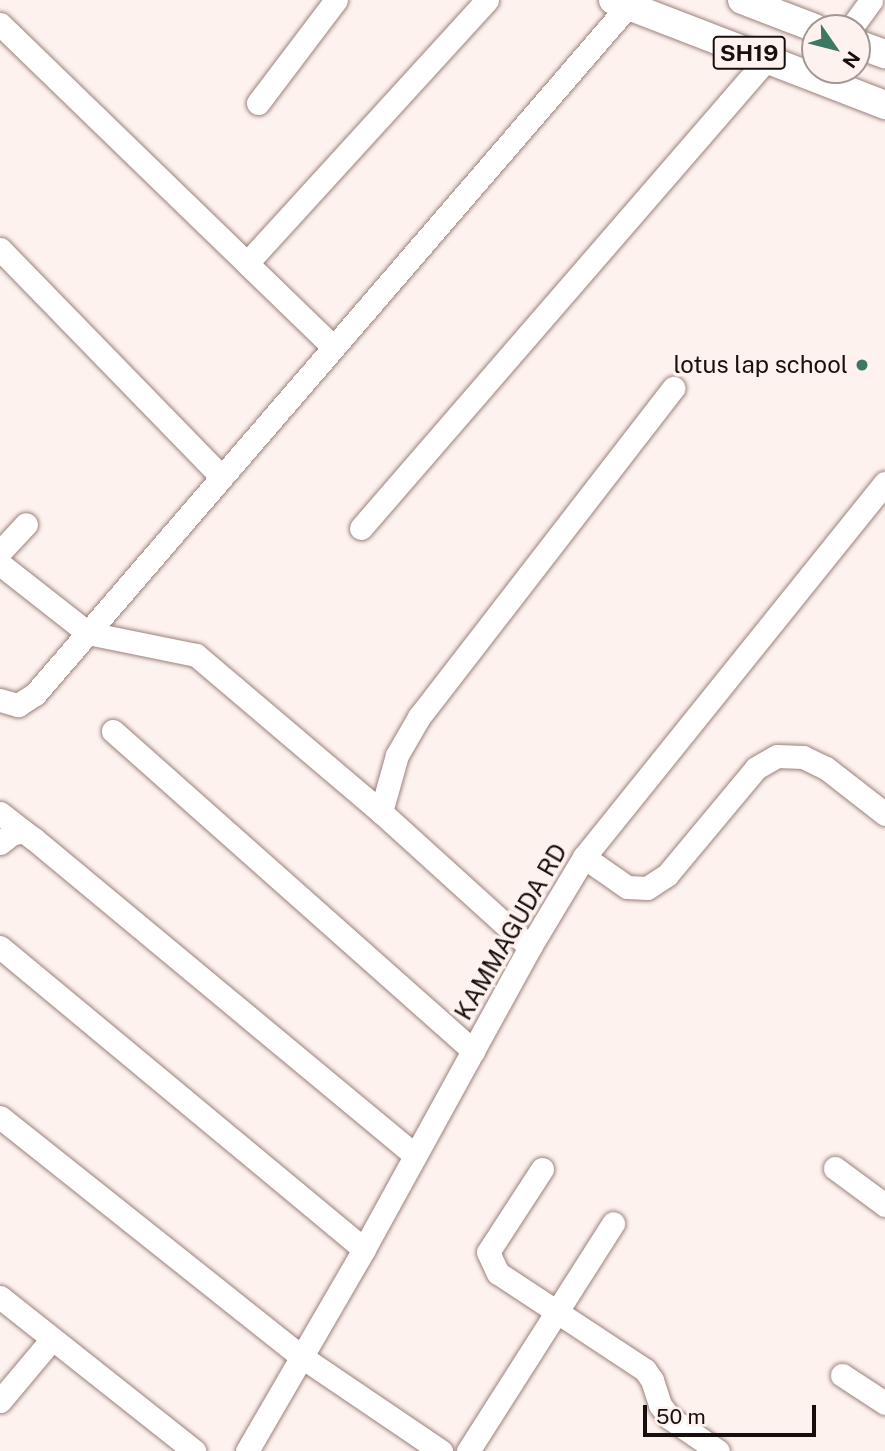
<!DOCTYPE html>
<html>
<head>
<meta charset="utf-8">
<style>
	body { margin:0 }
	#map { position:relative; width:885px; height:1451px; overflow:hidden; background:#fef2ef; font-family:"Public Sans",sans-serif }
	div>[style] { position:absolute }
	.roads { filter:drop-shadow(0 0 2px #9b817a) drop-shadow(0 0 2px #9b817a) }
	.minor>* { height:23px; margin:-11.5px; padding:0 11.5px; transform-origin:11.5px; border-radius:11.5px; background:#fff }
	.major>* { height:28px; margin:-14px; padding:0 14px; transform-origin:14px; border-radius:14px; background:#fff }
	.dots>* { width:19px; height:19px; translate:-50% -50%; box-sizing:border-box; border:4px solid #fef2ef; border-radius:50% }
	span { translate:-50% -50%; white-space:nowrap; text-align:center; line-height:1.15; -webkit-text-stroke:7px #fef2ef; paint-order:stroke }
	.shield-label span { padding:2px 5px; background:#fef2ef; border:2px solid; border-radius:5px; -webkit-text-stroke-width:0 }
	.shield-label { font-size:23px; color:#180f0d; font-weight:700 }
	.poi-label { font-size:24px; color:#180f0d }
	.right { translate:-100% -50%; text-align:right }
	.street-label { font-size:24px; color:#180f0d }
	.north { position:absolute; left:801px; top:14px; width:70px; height:70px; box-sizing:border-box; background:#fef2ef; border:2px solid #a29795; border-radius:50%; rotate:125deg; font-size:19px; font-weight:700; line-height:28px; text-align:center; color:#180f0d }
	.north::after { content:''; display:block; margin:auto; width:24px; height:32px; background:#3c7862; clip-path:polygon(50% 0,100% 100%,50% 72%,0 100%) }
	.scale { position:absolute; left:643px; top:1405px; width:173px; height:32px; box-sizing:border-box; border:4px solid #180f0d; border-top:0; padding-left:9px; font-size:21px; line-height:24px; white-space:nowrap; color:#180f0d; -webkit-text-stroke:5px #fef2ef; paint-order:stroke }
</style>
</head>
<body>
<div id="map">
	<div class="roads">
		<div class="minor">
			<i style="left:0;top:24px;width:463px;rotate:44.1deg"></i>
			<i style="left:851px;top:28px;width:34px;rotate:-54deg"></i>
			<i style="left:258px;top:103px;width:129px;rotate:-52.9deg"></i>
			<i style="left:0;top:249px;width:317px;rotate:45.8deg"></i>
			<i style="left:247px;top:263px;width:356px;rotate:-47.6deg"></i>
			<i style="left:361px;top:528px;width:619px;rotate:-49.13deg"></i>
			<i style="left:0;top:552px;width:38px;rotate:-47deg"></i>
			<i style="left:0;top:564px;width:112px;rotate:38.1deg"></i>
			<i style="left:88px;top:633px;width:110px;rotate:11.5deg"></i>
			<i style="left:196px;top:655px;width:243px;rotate:40.3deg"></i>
			<i style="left:381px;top:812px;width:201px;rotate:42.2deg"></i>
			<i style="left:0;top:700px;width:19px;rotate:16deg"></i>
			<i style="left:18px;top:705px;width:20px;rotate:-33deg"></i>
			<i style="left:35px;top:694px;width:916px;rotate:-49.25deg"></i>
			<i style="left:113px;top:731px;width:482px;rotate:41.6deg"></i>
			<i style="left:381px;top:812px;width:59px;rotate:-74.3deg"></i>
			<i style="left:397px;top:755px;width:44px;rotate:-59.9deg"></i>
			<i style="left:419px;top:717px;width:416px;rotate:-52.3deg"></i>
			<i style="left:0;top:813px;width:29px;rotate:38deg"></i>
			<i style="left:0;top:843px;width:14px;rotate:-39deg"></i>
			<i style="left:11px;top:834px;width:12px;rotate:-14deg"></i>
			<i style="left:23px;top:831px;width:14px;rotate:36deg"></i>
			<i style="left:34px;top:839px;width:495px;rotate:39.7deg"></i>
			<i style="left:584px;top:857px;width:52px;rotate:34.9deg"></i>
			<i style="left:627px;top:887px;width:20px;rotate:3deg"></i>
			<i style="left:647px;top:888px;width:24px;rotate:-33deg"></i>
			<i style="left:667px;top:875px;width:139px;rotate:-50.2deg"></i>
			<i style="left:756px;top:768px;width:24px;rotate:-30deg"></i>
			<i style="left:777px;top:756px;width:26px;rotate:2deg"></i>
			<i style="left:803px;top:757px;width:25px;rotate:26deg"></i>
			<i style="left:826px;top:768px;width:75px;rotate:37.9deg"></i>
			<i style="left:0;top:947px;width:473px;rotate:39.7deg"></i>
			<i style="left:0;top:1117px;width:386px;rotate:38.5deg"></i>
			<i style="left:302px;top:1357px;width:168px;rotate:34.1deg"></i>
			<i style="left:835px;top:1168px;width:62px;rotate:36.5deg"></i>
			<i style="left:542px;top:1169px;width:99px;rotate:123deg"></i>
			<i style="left:488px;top:1252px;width:23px;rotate:65deg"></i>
			<i style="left:498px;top:1273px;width:176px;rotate:33.4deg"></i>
			<i style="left:645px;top:1370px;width:12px;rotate:55deg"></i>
			<i style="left:652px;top:1380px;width:26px;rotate:72deg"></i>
			<i style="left:660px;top:1405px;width:16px;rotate:52deg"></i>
			<i style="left:670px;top:1418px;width:58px;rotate:34.5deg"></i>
			<i style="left:0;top:1297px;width:248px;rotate:38.4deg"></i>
			<i style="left:842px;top:1375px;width:51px;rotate:33.1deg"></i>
			<i style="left:0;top:1401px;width:81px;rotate:-50deg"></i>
			<i style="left:247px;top:1451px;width:233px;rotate:-59.9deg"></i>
			<i style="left:364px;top:1249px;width:345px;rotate:-61.2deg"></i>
			<i style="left:530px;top:947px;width:105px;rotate:-59deg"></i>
			<i style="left:584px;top:857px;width:480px;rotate:-51.2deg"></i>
			<i style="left:468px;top:1451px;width:270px;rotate:-57.5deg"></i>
		</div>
		<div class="major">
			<i style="left:613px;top:0;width:292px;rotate:21.1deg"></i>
			<i style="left:742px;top:0;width:78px;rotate:21deg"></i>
			<i style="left:857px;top:44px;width:30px;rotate:20deg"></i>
		</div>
	</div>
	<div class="dots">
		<i style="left:862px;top:365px;background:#3c7862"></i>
	</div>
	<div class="shield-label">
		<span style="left:749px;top:53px">SH19</span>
	</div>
	<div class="poi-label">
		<span class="right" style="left:848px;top:365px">lotus lap school</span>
	</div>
	<div class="street-label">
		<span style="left:511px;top:932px;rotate:-60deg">KAMMAGUDA RD</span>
	</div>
	<div class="north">N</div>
	<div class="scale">50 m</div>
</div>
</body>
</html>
